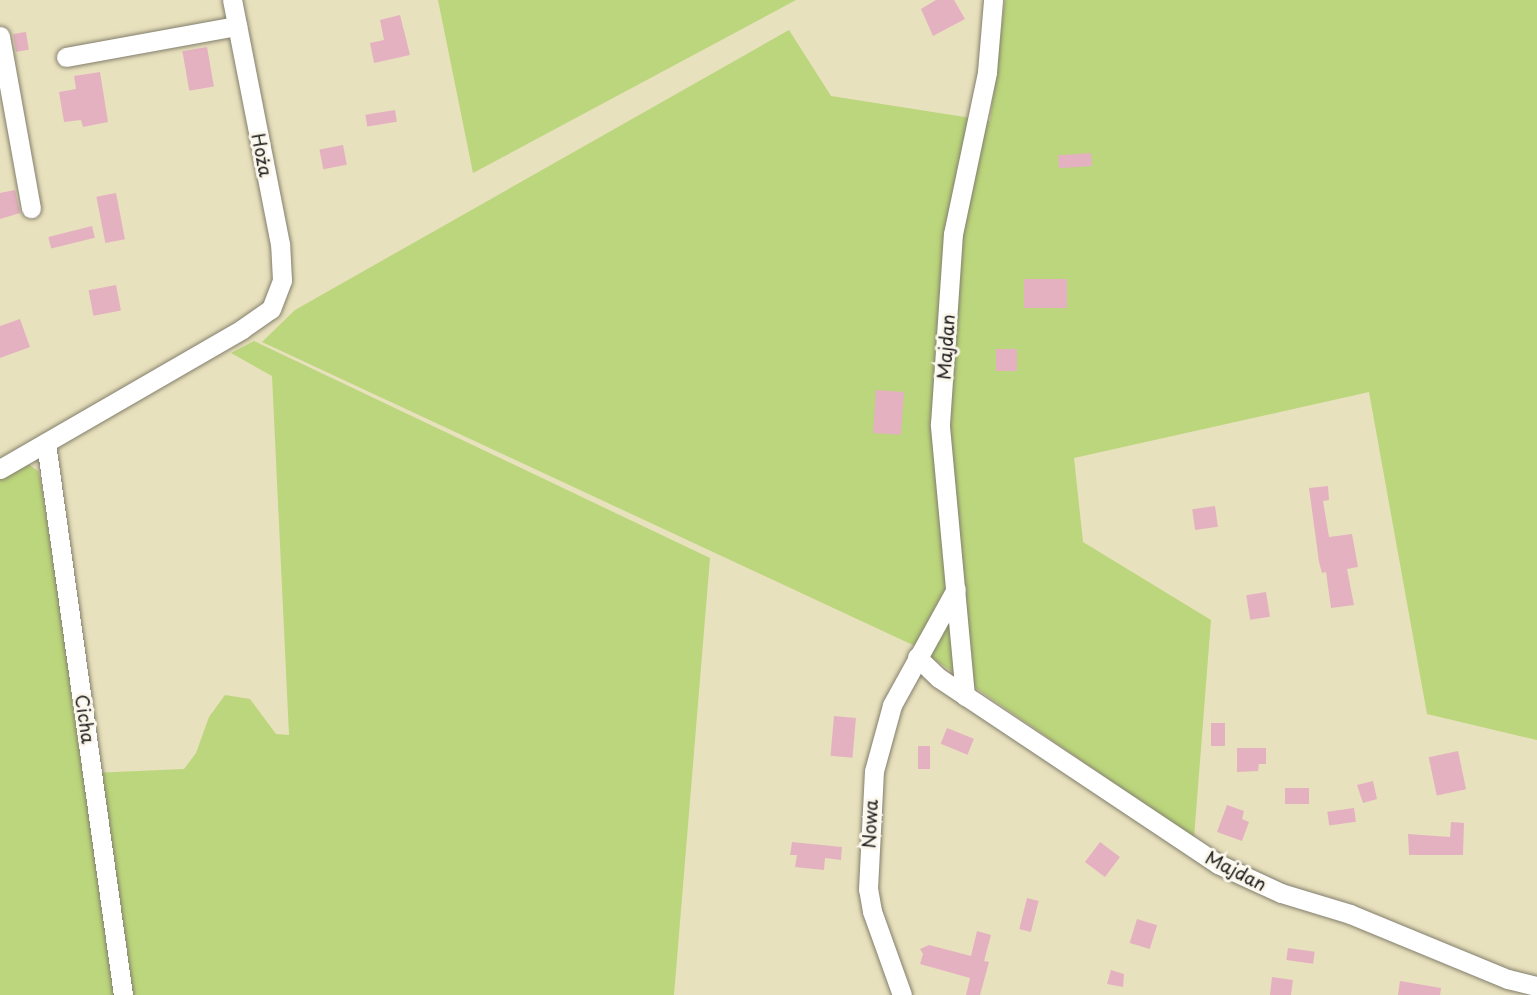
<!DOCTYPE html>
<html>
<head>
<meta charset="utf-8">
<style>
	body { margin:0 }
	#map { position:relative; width:1537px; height:995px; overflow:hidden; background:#e8e1bd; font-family:"Playpen Sans",sans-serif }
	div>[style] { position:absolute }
	.green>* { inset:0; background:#bbd67c }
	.building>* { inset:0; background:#e4b1c0; transform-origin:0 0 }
	.roads { filter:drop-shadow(0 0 2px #827e6c) drop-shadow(0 0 2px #827e6c) }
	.minor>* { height:19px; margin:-9.5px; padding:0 9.5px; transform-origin:9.5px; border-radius:9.5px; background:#fff }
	span { translate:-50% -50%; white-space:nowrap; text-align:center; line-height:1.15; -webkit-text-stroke:6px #fbf7ec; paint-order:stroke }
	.street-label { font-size:18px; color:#1c1c1c }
</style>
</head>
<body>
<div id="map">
	<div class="green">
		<i style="clip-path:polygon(438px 0,796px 0,473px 173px)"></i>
		<i style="clip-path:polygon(1005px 0,1537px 0,1537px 740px,1427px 714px,1369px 392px,1074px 458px,1083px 542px,1211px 620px,1194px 838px,915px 646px,262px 342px,295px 310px,789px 30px,831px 96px,990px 121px)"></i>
		<i style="clip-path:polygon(254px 341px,710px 558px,674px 995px,123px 995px,92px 773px,184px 769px,196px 753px,209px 717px,225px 695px,250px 699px,276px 734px,289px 735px,272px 376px,231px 353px)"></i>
		<i style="clip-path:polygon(28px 464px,38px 471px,41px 483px,121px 995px,0 995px,0 474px)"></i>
	</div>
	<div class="building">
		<i style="clip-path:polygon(936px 0,954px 0,965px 19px,933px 36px,921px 9px)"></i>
		<i style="clip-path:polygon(400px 15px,410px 55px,374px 63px,370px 43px,384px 40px,380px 20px)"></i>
		<i style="left:26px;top:32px;width:18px;height:13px;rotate:81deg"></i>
		<i style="left:207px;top:47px;width:40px;height:25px;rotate:80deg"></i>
		<i style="clip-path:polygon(100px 72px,108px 122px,83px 127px,81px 120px,64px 122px,59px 92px,76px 89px,74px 76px)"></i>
		<i style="left:395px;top:110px;width:12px;height:30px;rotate:81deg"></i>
		<i style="left:343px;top:145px;width:20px;height:24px;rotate:79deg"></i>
		<i style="left:1091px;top:153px;width:13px;height:33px;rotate:86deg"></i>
		<i style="clip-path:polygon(15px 190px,20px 213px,0 219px,0 193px)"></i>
		<i style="left:116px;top:193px;width:47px;height:20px;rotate:79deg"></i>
		<i style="left:92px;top:226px;width:12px;height:45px;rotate:76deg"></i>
		<i style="left:1067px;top:279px;width:29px;height:43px;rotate:90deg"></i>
		<i style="left:116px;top:285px;width:26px;height:28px;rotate:79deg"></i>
		<i style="clip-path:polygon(20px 319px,30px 347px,0 358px,0 326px)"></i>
		<i style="left:996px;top:349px;width:21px;height:22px"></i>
		<i style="left:876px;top:390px;width:28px;height:43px;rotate:4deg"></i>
		<i style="clip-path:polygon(1328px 486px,1329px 500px,1323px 501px,1329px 537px,1352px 534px,1358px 567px,1347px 569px,1354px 605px,1331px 608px,1326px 572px,1322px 573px,1319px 562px,1309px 488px)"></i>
		<i style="left:1215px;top:506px;width:21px;height:23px;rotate:82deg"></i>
		<i style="left:1266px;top:592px;width:25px;height:20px;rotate:81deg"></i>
		<i style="left:834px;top:716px;width:22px;height:40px;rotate:5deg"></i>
		<i style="left:1211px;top:723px;width:14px;height:23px"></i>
		<i style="left:947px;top:728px;width:29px;height:17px;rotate:22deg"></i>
		<i style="left:918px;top:746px;width:12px;height:23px"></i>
		<i style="clip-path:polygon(1237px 748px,1266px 748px,1266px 764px,1259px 764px,1258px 771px,1237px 772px)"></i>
		<i style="left:1458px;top:751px;width:39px;height:30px;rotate:78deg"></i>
		<i style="clip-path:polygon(1373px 781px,1377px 799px,1363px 803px,1357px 785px)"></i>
		<i style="left:1309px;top:788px;width:16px;height:24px;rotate:90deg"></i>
		<i style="clip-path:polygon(1227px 805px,1244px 811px,1242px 819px,1249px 822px,1242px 841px,1217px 832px)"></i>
		<i style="left:1354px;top:808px;width:14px;height:27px;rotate:82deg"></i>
		<i style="clip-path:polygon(1451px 822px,1464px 823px,1463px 855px,1409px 855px,1408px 834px,1450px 837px)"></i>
		<i style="clip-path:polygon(792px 842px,842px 847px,841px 860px,825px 858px,824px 870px,795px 867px,797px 855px,790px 855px)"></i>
		<i style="left:1100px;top:842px;width:25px;height:25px;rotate:37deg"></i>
		<i style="left:1027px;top:898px;width:12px;height:32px;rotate:14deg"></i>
		<i style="left:1137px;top:919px;width:21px;height:25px;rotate:17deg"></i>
		<i style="clip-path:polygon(977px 931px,991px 935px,984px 961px,989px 962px,980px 995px,966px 995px,970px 978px,920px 964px,923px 954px,920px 949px,929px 945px,971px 956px)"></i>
		<i style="left:1288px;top:948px;width:27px;height:12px;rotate:8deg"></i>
		<i style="clip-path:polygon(1111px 970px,1124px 974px,1123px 987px,1107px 984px)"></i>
		<i style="clip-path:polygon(1272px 977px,1293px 980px,1291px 995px,1270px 995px)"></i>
		<i style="clip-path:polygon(1400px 981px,1441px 988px,1440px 995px,1398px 995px)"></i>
	</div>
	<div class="roads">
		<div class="minor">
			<i style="left:0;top:36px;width:175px;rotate:79.8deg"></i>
			<i style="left:66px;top:57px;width:174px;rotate:-10.3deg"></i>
			<i style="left:46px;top:443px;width:557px;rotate:82.06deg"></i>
			<i style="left:0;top:469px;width:280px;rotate:-30deg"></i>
			<i style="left:242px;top:329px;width:35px;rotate:-35deg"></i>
			<i style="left:271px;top:309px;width:31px;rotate:-69deg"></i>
			<i style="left:282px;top:280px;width:36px;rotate:-93deg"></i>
			<i style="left:280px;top:244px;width:249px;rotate:-101.1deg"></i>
			<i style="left:917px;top:657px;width:30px;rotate:44deg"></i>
			<i style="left:939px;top:678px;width:335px;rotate:33.7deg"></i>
			<i style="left:1218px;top:864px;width:69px;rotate:24.7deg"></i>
			<i style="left:1281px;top:893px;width:72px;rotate:16.9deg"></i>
			<i style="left:1350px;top:914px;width:171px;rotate:22.4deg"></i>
			<i style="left:1508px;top:979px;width:30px;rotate:14deg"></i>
			<i style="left:965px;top:696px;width:273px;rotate:-95.3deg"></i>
			<i style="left:940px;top:424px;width:190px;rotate:-86.1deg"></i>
			<i style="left:953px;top:234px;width:166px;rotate:-78.1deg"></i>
			<i style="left:987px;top:72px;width:72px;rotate:-85.2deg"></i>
			<i style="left:902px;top:995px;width:89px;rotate:-109.7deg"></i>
			<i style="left:872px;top:911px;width:22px;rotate:-100deg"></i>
			<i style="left:868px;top:889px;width:118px;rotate:-87.1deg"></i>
			<i style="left:874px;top:771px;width:68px;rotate:-74.7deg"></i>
			<i style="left:892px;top:705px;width:132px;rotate:-61.1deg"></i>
		</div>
	</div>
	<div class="street-label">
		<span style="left:262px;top:155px;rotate:79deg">Hoża</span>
		<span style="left:946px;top:347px;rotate:-86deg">Majdan</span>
		<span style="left:85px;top:719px;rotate:82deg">Cicha</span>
		<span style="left:870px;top:824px;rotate:-87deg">Nowa</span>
		<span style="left:1236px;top:871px;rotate:27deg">Majdan</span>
	</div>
</div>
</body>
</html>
